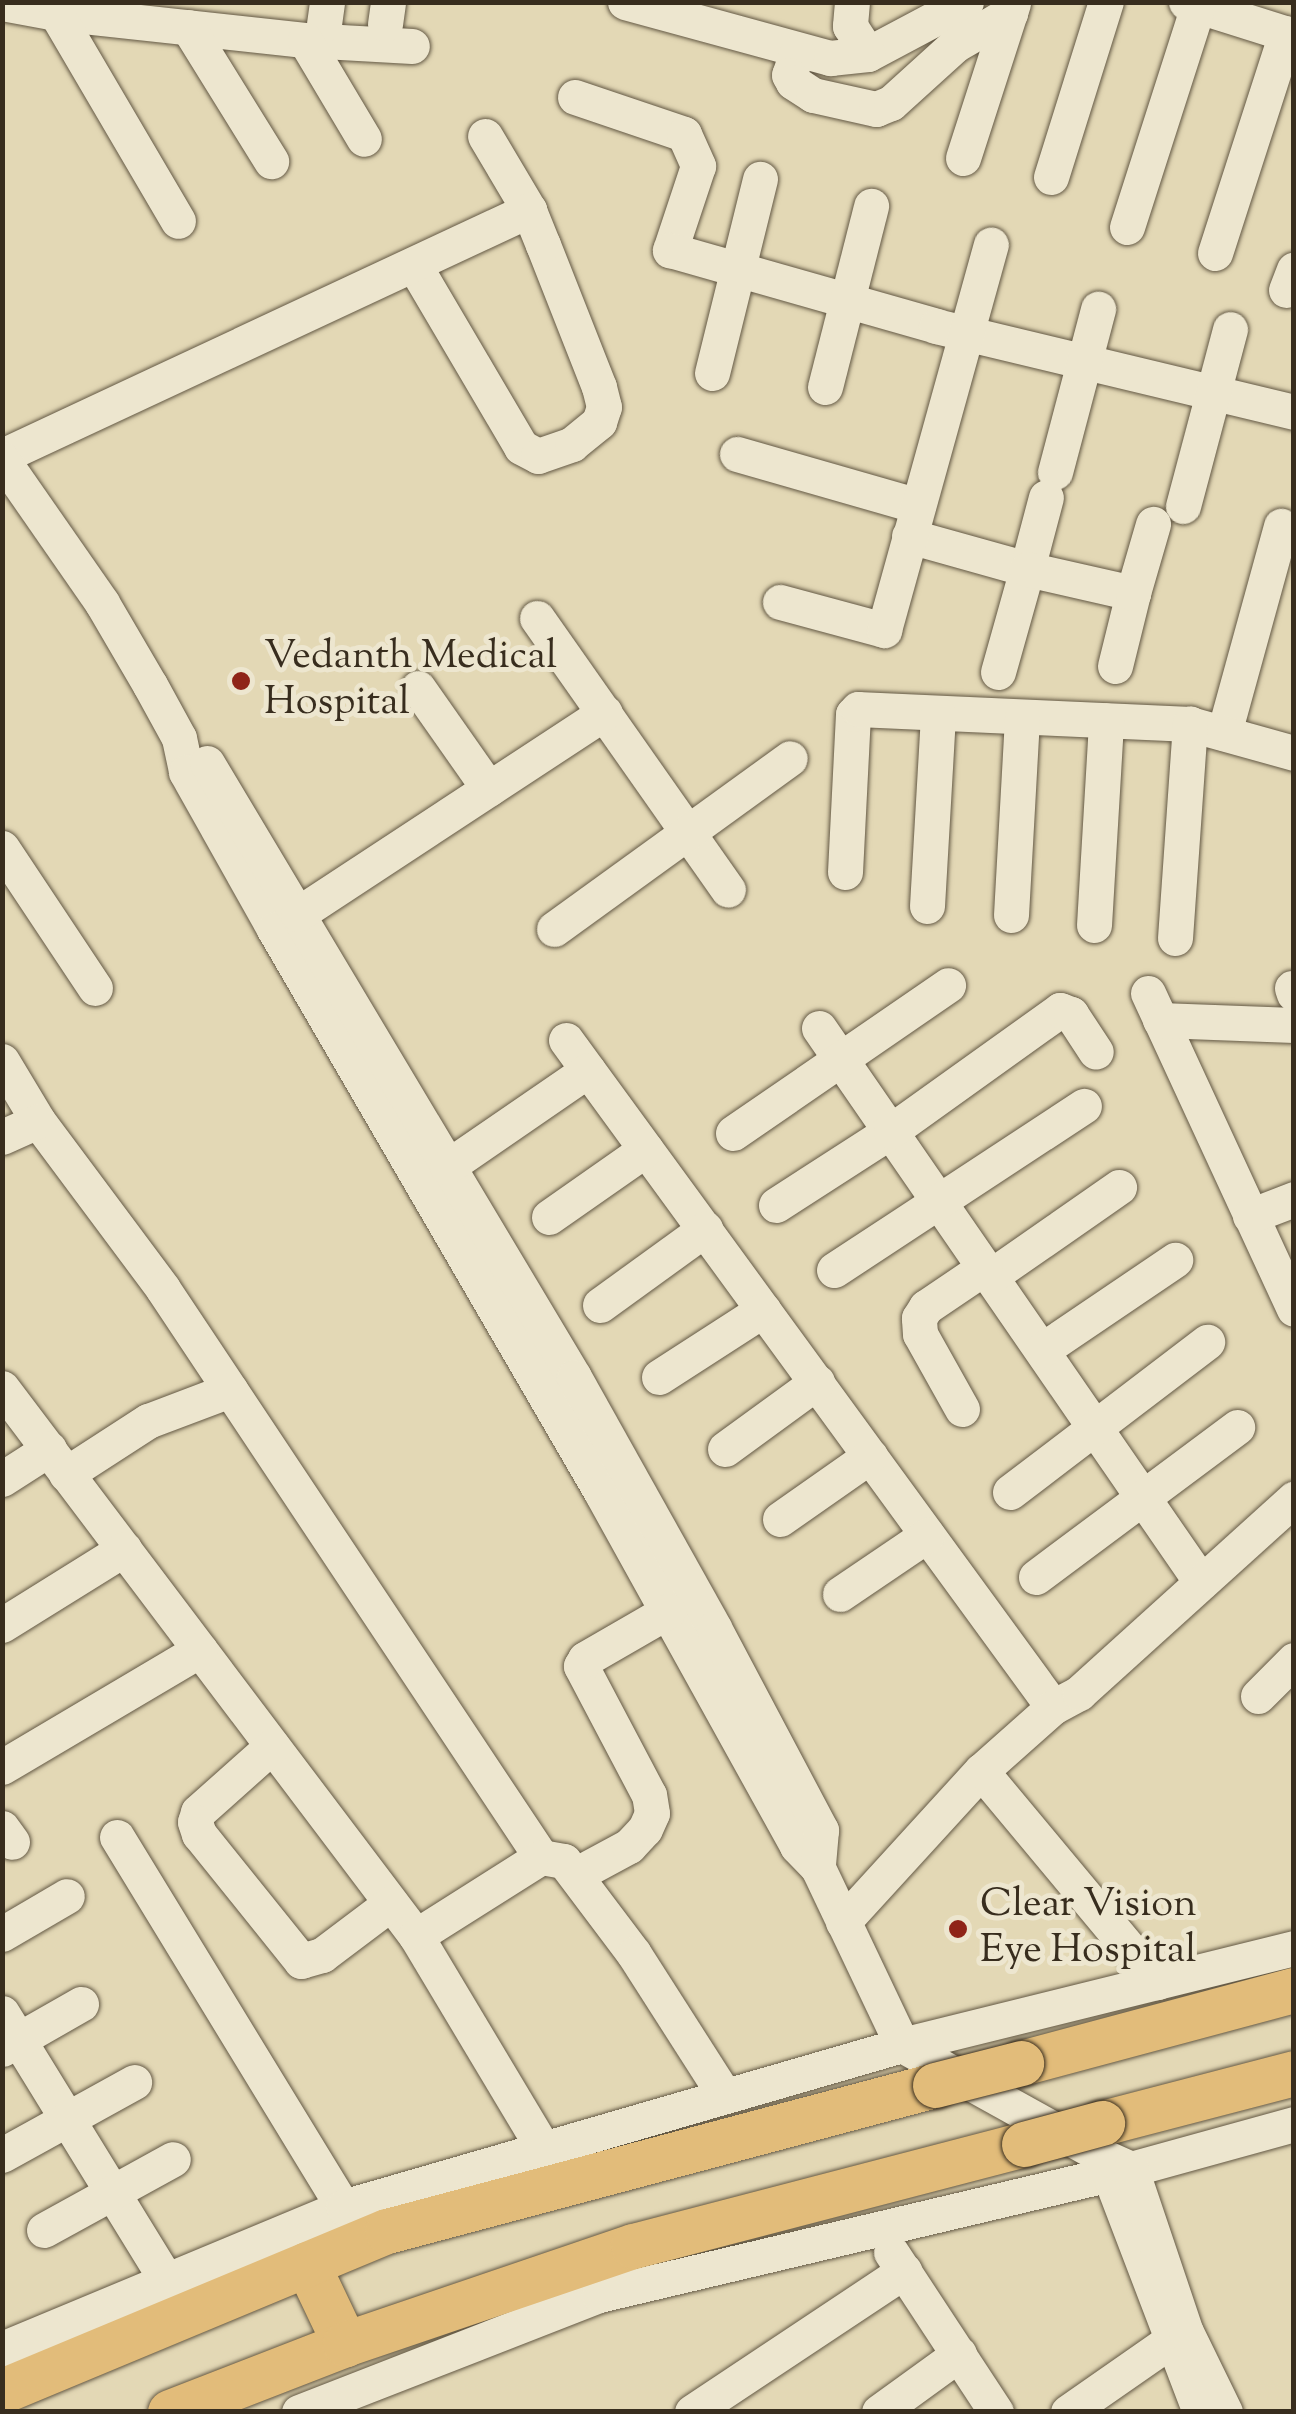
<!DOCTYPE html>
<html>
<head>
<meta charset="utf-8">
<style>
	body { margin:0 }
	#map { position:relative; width:1296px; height:2414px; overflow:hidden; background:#e3d8b5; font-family:"Sorts Mill Goudy",serif }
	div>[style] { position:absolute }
	.roads { filter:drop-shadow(0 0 2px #635844) drop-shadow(0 0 2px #635844) }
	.minor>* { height:35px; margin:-17.5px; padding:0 17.5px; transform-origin:17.5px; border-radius:17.5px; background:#ede6cf }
	.major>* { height:45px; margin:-22.5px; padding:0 22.5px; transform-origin:22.5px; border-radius:22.5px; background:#e2bc7a }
	.bridges { filter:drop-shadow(0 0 2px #382d1e) drop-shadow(0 0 2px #382d1e) }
	.major-bridge>* { height:45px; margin:-22.5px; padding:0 22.5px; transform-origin:22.5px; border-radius:22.5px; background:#e2bc7a }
	.dots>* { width:28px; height:28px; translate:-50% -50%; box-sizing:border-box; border:5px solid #ede6cf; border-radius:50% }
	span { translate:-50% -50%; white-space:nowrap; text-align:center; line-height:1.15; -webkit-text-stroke:10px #ede6cf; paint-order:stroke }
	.poi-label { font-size:40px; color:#382d1e }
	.left { translate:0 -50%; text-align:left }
	.frame { position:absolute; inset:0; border:5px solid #382d1e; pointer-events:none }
</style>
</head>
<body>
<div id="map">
	<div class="roads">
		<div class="minor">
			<i style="left:625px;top:2px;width:213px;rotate:15.3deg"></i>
			<i style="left:830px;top:58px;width:38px;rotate:-6deg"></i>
			<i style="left:868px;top:54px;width:111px;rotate:-28deg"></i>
			<i style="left:852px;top:2px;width:24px;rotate:95deg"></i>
			<i style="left:850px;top:26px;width:33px;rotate:57deg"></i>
			<i style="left:1186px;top:2px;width:113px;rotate:17.5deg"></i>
			<i style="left:2px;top:3px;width:55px;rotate:10.5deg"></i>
			<i style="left:56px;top:13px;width:250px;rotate:6.2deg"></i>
			<i style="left:305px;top:40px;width:107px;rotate:3.2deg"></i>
			<i style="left:56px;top:13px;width:241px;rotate:59.6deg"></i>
			<i style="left:324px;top:24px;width:22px;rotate:-82deg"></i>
			<i style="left:385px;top:24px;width:22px;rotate:-82deg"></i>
			<i style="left:188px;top:27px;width:158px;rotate:58.2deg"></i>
			<i style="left:305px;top:40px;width:115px;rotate:59.2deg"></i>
			<i style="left:797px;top:52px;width:24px;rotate:109deg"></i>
			<i style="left:789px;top:75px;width:8px;rotate:60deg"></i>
			<i style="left:793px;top:82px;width:24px;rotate:33deg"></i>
			<i style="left:813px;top:95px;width:65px;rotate:12.5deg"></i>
			<i style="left:876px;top:109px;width:16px;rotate:-22deg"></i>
			<i style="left:891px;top:103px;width:86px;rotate:-42.2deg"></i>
			<i style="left:955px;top:45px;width:64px;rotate:-30.2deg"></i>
			<i style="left:575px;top:97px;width:115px;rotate:18.7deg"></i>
			<i style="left:684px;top:134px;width:35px;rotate:66deg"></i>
			<i style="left:698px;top:166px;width:89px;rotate:108.4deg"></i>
			<i style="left:670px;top:250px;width:277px;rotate:15.9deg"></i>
			<i style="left:936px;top:326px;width:368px;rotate:13.5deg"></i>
			<i style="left:963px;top:158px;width:163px;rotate:-72.1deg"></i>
			<i style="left:1051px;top:177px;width:183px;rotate:-72.6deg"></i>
			<i style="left:1127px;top:227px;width:232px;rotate:-72.2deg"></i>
			<i style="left:1215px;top:253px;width:231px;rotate:-72.1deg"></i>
			<i style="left:414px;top:265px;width:211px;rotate:59.5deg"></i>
			<i style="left:521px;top:447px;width:19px;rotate:28deg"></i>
			<i style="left:538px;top:456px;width:36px;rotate:-19deg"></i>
			<i style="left:572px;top:444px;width:35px;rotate:-39deg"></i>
			<i style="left:599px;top:422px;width:16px;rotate:-72deg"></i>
			<i style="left:604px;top:407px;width:21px;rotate:-104deg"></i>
			<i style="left:599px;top:387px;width:153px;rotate:-111.5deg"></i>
			<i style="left:543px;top:245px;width:38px;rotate:-112deg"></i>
			<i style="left:529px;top:210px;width:86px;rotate:-120.7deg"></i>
			<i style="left:1286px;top:290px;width:22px;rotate:-69deg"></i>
			<i style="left:712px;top:373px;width:200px;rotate:-76.1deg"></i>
			<i style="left:825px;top:387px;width:187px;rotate:-75.7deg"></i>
			<i style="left:737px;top:454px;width:188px;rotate:16deg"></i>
			<i style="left:2px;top:456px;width:582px;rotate:-25.02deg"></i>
			<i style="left:2px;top:459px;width:175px;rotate:55.2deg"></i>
			<i style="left:102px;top:603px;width:95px;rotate:59.7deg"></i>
			<i style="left:150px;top:685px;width:60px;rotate:61.3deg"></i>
			<i style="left:179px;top:738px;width:35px;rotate:78deg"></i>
			<i style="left:186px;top:772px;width:180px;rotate:60.7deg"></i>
			<i style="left:274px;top:929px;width:651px;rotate:59.85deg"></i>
			<i style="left:601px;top:1492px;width:405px;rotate:61deg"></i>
			<i style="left:797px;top:1846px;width:30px;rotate:46deg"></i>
			<i style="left:818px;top:1868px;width:196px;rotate:64.6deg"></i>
			<i style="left:902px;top:2045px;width:229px;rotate:29deg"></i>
			<i style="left:1055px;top:472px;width:169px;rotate:-75.2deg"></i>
			<i style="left:1183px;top:506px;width:183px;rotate:-75.1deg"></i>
			<i style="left:909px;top:536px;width:123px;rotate:15.6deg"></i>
			<i style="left:1027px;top:569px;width:74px;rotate:-75.2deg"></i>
			<i style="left:780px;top:602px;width:108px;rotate:15.1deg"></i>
			<i style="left:884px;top:630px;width:400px;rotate:-74.5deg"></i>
			<i style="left:537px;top:618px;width:332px;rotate:54.9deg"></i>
			<i style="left:1115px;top:666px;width:75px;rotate:-76.1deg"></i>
			<i style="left:998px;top:672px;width:107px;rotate:-74.3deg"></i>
			<i style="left:1027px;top:569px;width:109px;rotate:12.8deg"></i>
			<i style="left:1133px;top:593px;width:72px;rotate:-73.8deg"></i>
			<i style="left:418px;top:688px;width:123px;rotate:54.9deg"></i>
			<i style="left:1224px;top:733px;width:215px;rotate:-74.6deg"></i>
			<i style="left:207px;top:763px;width:715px;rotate:59.13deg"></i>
			<i style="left:574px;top:1377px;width:287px;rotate:60.8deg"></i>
			<i style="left:714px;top:1628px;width:229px;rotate:62.1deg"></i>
			<i style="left:821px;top:1830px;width:38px;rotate:95deg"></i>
			<i style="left:2px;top:848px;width:168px;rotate:56.4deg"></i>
			<i style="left:845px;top:872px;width:158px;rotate:-87.1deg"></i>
			<i style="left:853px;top:714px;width:7px;rotate:-45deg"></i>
			<i style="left:858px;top:709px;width:332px;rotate:2.6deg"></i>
			<i style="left:1190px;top:724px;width:108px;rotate:15.6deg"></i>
			<i style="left:927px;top:906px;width:192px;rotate:-86.7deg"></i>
			<i style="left:298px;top:914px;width:367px;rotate:-33.3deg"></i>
			<i style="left:1011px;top:915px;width:198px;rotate:-86.8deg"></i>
			<i style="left:1094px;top:925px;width:205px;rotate:-86.6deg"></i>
			<i style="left:554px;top:929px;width:291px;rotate:-35.9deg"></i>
			<i style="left:1175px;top:938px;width:215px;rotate:-86deg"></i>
			<i style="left:1292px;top:988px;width:6px;rotate:72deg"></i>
			<i style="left:1148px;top:993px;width:348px;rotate:65.2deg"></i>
			<i style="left:1160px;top:1020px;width:134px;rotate:2.1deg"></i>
			<i style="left:819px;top:1028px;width:673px;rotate:55.41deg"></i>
			<i style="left:566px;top:1040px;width:826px;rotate:53.87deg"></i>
			<i style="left:2px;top:1061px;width:70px;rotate:59deg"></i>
			<i style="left:38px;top:1121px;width:209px;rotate:53.3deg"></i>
			<i style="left:163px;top:1289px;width:682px;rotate:56.36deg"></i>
			<i style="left:733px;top:1133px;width:261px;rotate:-34.5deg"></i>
			<i style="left:2px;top:1137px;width:39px;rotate:-24deg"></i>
			<i style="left:447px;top:1167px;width:171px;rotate:-34.5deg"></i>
			<i style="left:776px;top:1205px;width:137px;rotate:-32.8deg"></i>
			<i style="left:891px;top:1131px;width:208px;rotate:-35.6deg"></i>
			<i style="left:1060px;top:1010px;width:12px;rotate:20deg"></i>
			<i style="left:1071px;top:1014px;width:45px;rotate:56.7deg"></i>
			<i style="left:1250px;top:1216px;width:47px;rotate:-21.1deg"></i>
			<i style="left:549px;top:1217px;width:118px;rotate:-35deg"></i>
			<i style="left:834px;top:1270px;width:299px;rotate:-33.3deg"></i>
			<i style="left:991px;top:1276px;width:156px;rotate:-34.8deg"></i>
			<i style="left:600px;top:1305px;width:130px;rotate:-35.9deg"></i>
			<i style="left:1042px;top:1350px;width:161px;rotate:-34.1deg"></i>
			<i style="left:659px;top:1377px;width:124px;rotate:-32.8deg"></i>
			<i style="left:2px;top:1388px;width:687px;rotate:52.93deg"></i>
			<i style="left:416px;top:1936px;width:247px;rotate:59.1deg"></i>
			<i style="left:962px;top:1409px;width:86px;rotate:-119.2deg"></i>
			<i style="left:920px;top:1334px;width:16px;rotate:-94deg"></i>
			<i style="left:919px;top:1318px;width:13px;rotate:-58deg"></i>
			<i style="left:926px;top:1307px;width:71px;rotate:-34.1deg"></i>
			<i style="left:725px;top:1449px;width:114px;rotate:-36.1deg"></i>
			<i style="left:66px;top:1474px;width:98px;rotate:-32.9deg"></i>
			<i style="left:148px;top:1421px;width:88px;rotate:-20.7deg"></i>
			<i style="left:2px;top:1479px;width:56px;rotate:-32.6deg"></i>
			<i style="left:1010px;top:1492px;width:248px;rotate:-37.3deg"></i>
			<i style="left:780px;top:1519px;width:110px;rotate:-35deg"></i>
			<i style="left:1036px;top:1577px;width:251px;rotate:-36.7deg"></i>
			<i style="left:840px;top:1594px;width:105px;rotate:-34.1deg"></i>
			<i style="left:2px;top:1625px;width:144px;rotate:-31.9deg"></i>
			<i style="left:1258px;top:1696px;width:51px;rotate:-45deg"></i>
			<i style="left:272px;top:1746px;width:99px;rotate:138.3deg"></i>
			<i style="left:198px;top:1812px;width:10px;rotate:107deg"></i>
			<i style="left:195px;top:1822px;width:13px;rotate:72deg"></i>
			<i style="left:199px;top:1834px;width:163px;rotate:51.2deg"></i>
			<i style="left:301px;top:1961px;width:22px;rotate:-16deg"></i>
			<i style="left:322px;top:1955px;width:86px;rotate:-37deg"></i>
			<i style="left:2px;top:1767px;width:230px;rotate:-30.6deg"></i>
			<i style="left:981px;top:1771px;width:275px;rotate:50.2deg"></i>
			<i style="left:2px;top:1828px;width:17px;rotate:54deg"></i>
			<i style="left:117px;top:1837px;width:434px;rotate:58.6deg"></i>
			<i style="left:577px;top:1874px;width:59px;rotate:-28.3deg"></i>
			<i style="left:629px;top:1846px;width:23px;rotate:-47deg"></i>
			<i style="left:645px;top:1829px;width:17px;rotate:-66deg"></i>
			<i style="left:652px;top:1813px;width:18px;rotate:-99deg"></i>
			<i style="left:649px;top:1795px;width:146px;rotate:-117.8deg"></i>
			<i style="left:581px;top:1666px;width:8px;rotate:-60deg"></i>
			<i style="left:585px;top:1659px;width:96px;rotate:-30deg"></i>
			<i style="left:843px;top:1922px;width:205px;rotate:-47.6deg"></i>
			<i style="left:981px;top:1771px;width:96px;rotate:-41.6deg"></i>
			<i style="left:1053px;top:1707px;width:30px;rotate:-28deg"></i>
			<i style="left:1079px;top:1693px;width:290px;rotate:-42.1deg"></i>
			<i style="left:2px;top:1934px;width:75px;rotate:-30.3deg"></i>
			<i style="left:416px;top:1936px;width:148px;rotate:-32.3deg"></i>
			<i style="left:541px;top:1857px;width:23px;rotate:10deg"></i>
			<i style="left:564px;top:1861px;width:116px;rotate:53deg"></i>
			<i style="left:634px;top:1954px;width:167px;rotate:57.4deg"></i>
			<i style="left:2px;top:2013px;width:313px;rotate:58.4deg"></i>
			<i style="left:2px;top:2049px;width:91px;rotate:-29.7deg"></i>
			<i style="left:2px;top:2155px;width:151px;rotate:-28.9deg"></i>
			<i style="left:44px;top:2230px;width:147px;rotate:-28.8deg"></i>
			<i style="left:891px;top:2252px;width:191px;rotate:56.7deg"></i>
			<i style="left:2px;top:2349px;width:369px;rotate:-22.6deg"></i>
			<i style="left:343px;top:2207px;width:582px;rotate:-16.16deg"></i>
			<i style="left:902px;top:2045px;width:404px;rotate:-13.9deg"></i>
			<i style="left:299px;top:2412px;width:322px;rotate:-21.3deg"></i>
			<i style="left:599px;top:2295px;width:547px;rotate:-13.32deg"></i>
			<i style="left:1131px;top:2169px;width:169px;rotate:-15.4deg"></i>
			<i style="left:692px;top:2412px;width:255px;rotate:-33.6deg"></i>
			<i style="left:879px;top:2412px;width:99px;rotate:-35.9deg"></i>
			<i style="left:1068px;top:2412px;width:124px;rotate:-34.8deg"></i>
			<i style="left:1200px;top:2412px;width:274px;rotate:-110.9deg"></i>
			<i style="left:1102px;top:2156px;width:32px;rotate:24deg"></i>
			<i style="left:1131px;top:2169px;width:172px;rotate:71.4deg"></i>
			<i style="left:1186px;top:2332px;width:89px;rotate:64deg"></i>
		</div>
		<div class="major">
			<i style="left:1021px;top:2063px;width:283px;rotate:-15deg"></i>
			<i style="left:1102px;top:2123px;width:198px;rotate:-14.6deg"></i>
			<i style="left:307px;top:2264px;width:89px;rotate:64.6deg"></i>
			<i style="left:2px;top:2391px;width:417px;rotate:-22.6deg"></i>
			<i style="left:387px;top:2231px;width:567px;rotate:-14.92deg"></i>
			<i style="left:170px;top:2412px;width:188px;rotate:-21.2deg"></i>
			<i style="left:345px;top:2344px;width:304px;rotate:-18.8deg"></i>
			<i style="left:633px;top:2246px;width:404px;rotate:-14.6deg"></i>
		</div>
	</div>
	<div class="bridges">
		<div class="major-bridge">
			<i style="left:935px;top:2085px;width:89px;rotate:-14.3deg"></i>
			<i style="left:1024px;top:2144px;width:81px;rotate:-15.1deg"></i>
		</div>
	</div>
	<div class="dots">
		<i style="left:241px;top:681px;background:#8f2418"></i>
		<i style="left:958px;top:1929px;background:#8f2418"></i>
	</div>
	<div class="poi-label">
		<span class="left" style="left:264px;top:681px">Vedanth Medical<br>Hospital</span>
		<span class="left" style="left:980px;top:1929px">Clear Vision<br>Eye Hospital</span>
	</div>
	<div class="frame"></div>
</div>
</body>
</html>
